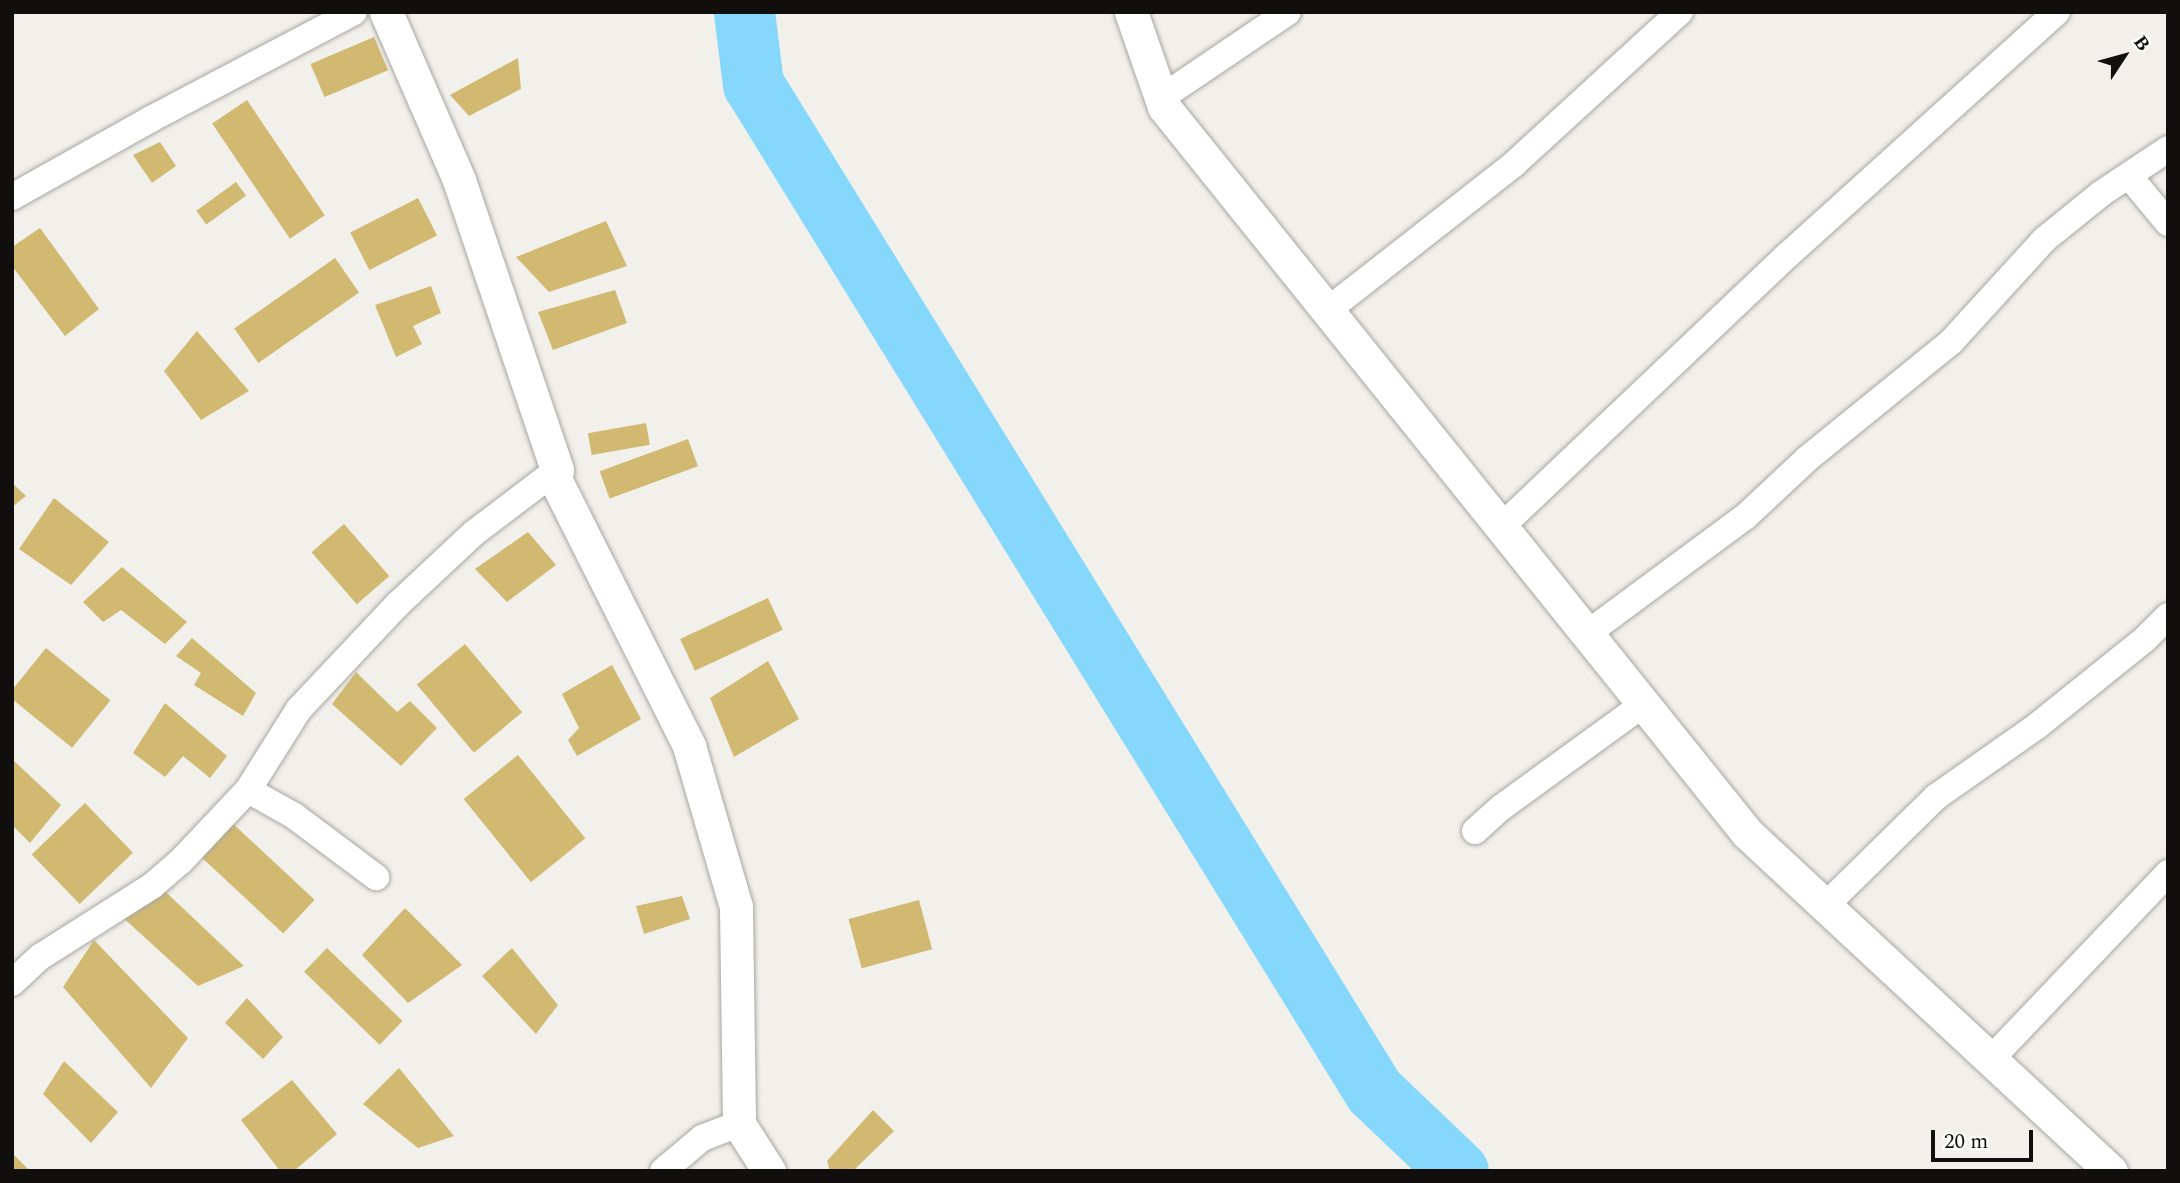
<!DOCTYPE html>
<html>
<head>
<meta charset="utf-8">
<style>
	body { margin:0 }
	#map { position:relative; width:2180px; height:1183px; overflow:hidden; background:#f2f0eb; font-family:Spectral,serif }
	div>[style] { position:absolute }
	.river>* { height:61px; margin:-30.5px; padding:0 30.5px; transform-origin:30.5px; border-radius:30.5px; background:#85d7fb }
	.building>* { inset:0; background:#d2b972; transform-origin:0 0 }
	.roads { filter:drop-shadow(0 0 2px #a8a6a1) drop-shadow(0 0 2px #a8a6a1) }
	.minor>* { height:26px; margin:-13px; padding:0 13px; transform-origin:13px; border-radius:13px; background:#fff }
	.tertiary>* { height:33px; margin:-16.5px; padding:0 16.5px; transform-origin:16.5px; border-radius:16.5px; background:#fff }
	span { translate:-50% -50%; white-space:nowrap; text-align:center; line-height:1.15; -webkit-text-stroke:7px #fffefa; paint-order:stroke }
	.frame { position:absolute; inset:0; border:14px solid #100f0e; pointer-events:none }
	.north { position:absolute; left:2089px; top:21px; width:70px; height:70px; -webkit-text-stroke:5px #fffefa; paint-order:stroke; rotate:54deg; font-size:19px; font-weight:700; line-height:28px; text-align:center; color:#100f0e }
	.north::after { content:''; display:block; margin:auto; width:24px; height:32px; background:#100f0e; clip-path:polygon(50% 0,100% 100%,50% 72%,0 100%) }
	.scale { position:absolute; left:1931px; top:1130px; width:102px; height:32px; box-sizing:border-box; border:4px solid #100f0e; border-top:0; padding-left:9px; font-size:21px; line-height:24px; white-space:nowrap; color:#100f0e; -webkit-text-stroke:5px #fffefa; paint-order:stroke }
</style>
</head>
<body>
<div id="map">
	<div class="river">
		<i style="left:744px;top:12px;width:73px;rotate:82.9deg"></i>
		<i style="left:753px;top:84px;width:1183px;rotate:58.34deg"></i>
		<i style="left:1374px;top:1091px;width:116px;rotate:43.6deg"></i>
	</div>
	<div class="building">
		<i style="left:374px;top:37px;width:36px;height:69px;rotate:67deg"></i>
		<i style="clip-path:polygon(518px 58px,521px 89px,469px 116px,450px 95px)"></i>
		<i style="left:247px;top:100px;width:139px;height:42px;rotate:56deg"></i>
		<i style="clip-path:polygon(160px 142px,176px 166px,152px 183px,133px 155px)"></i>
		<i style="left:236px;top:182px;width:17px;height:49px;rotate:54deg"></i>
		<i style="left:418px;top:198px;width:42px;height:76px;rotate:63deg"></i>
		<i style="clip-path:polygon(606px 221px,627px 266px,549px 292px,516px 257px)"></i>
		<i style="clip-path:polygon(40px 228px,99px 309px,65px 336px,12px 266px,12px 247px)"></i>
		<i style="left:335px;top:258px;width:42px;height:123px;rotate:55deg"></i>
		<i style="clip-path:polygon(431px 286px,441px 313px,413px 326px,422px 344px,396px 357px,375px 305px)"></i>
		<i style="clip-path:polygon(615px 290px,627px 323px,553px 350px,538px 312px)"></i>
		<i style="clip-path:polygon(197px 331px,249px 391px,201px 420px,164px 371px)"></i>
		<i style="left:646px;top:423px;width:22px;height:59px;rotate:80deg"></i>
		<i style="left:688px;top:439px;width:29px;height:94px;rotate:70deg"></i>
		<i style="clip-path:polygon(12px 483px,26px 496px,12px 507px)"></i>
		<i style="clip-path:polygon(54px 498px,109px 542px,71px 585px,19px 549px)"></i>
		<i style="left:344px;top:524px;width:69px;height:43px;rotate:49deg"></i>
		<i style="clip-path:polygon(528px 532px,556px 565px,507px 602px,475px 569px)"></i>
		<i style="clip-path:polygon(122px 567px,187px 622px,165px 644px,121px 610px,103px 622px,83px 602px)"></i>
		<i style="left:768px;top:598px;width:35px;height:97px;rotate:65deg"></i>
		<i style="clip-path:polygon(192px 638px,256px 693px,243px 716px,194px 685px,201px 673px,176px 656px)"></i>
		<i style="left:465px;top:644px;width:89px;height:63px;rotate:50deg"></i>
		<i style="left:46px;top:648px;width:83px;height:61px;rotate:39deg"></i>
		<i style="clip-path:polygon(768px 661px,799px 719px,734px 757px,710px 698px)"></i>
		<i style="clip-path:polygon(612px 665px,641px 719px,577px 756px,568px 740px,579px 728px,562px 694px)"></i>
		<i style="clip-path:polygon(356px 672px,397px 712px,410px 701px,437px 728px,401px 766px,332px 704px)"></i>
		<i style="clip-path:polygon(165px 703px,227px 756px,210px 778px,183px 756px,165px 777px,133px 753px)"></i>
		<i style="left:518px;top:755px;width:107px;height:70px;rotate:51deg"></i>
		<i style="clip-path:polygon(12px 759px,61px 805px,30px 843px,12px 825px)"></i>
		<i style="left:85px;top:803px;width:69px;height:74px;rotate:46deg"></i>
		<i style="left:229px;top:820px;width:117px;height:46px;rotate:43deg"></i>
		<i style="clip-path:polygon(152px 879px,244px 966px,198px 986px,119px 914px)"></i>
		<i style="clip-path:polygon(682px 896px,690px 919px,644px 934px,636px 906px)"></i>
		<i style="left:919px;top:900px;width:51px;height:73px;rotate:75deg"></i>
		<i style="clip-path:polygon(405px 908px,462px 965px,408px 1003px,362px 955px)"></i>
		<i style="clip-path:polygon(94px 940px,188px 1038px,151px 1088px,63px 987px)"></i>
		<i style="left:327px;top:948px;width:105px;height:33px;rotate:44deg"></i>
		<i style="clip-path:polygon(512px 948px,558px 1005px,536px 1034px,482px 976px)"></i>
		<i style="clip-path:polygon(247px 998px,283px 1037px,263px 1059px,225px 1023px)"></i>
		<i style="clip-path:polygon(64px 1061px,118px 1112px,91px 1143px,43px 1094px)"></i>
		<i style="clip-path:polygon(399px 1068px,454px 1136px,418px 1148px,363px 1104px)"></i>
		<i style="clip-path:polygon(292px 1080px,337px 1134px,294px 1171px,280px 1171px,241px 1120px)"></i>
		<i style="clip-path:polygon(873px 1110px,894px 1131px,853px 1171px,830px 1171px,827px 1161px)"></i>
		<i style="clip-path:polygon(12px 1153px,30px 1171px,12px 1171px)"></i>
	</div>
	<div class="roads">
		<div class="minor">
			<i style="left:1161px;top:98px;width:153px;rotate:-34.1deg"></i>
			<i style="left:2129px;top:176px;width:61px;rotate:50.3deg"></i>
			<i style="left:12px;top:197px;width:159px;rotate:-29.3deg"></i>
			<i style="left:151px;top:119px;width:229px;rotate:-27.8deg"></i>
			<i style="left:1328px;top:310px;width:236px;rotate:-38.1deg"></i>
			<i style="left:1514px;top:164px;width:225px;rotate:-42.5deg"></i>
			<i style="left:1502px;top:526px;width:395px;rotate:-43.5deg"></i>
			<i style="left:1789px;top:254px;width:361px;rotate:-42.1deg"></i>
			<i style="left:1588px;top:633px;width:195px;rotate:-36.5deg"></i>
			<i style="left:1745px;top:517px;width:85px;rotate:-43.1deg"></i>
			<i style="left:1807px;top:459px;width:186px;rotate:-39.1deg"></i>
			<i style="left:1951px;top:342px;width:139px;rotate:-47.6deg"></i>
			<i style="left:2045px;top:239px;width:73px;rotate:-38.9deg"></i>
			<i style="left:2102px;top:193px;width:79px;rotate:-33.7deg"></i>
			<i style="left:248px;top:790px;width:51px;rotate:29.1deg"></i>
			<i style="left:293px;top:815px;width:104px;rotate:36.8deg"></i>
			<i style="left:1475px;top:831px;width:36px;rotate:-42deg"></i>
			<i style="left:1502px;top:807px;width:175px;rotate:-36deg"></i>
			<i style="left:1826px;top:905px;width:154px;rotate:-44.5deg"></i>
			<i style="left:1936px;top:797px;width:123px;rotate:-35.1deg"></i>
			<i style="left:2037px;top:726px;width:137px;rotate:-38.8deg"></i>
			<i style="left:2144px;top:640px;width:34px;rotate:-45deg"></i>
			<i style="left:12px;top:983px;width:38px;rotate:-43deg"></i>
			<i style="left:40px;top:957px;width:133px;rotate:-32.4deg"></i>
			<i style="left:152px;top:886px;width:38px;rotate:-41deg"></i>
			<i style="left:181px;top:861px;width:98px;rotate:-46.7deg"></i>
			<i style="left:248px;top:790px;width:96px;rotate:-57.8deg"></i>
			<i style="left:299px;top:709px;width:143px;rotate:-46.7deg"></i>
			<i style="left:397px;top:605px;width:105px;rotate:-43.1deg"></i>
			<i style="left:474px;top:533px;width:104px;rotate:-37.2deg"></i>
			<i style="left:1991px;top:1059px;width:257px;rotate:-46.4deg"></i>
			<i style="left:663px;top:1171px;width:51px;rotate:-40.2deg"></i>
			<i style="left:702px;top:1138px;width:40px;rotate:-21deg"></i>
		</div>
		<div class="tertiary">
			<i style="left:386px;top:12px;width:183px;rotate:66.5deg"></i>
			<i style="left:459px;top:180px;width:306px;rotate:71.3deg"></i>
			<i style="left:557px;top:470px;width:9px;rotate:103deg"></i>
			<i style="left:555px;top:479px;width:299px;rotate:63.3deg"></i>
			<i style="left:689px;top:746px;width:168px;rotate:73.7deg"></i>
			<i style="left:736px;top:907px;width:217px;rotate:89.2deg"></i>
			<i style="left:739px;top:1124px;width:56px;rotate:57.4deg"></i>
			<i style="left:1131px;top:12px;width:101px;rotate:70.8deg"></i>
			<i style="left:1164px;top:107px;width:931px;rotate:51.23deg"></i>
			<i style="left:1747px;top:833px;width:497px;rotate:42.9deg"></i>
		</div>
	</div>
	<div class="frame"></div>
	<div class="north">B</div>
	<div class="scale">20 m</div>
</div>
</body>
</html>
